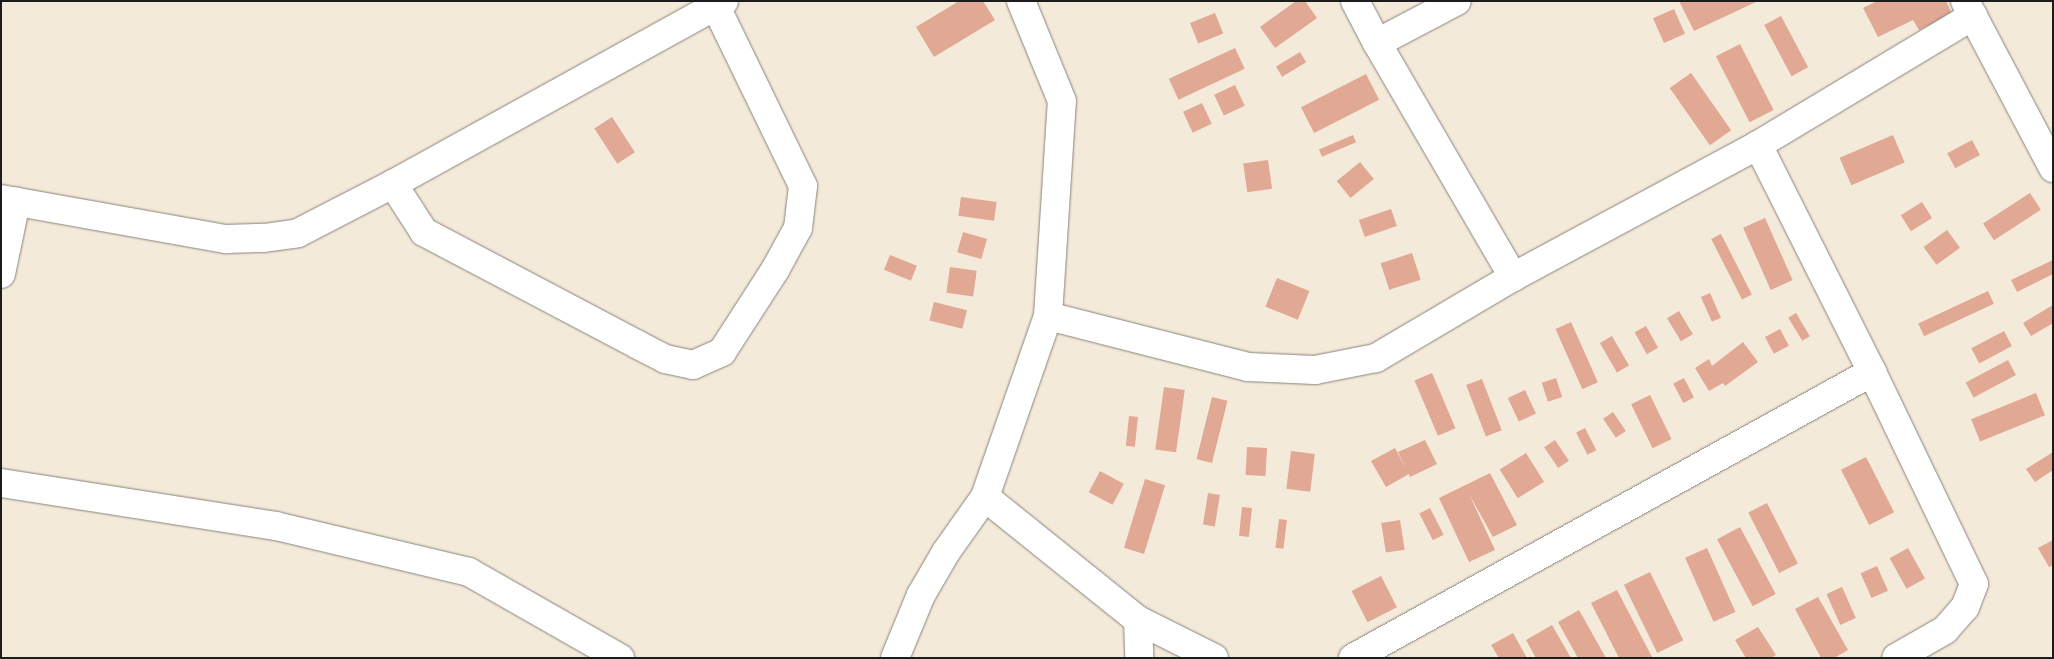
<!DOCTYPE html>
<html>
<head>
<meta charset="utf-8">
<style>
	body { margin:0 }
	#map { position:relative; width:2054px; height:659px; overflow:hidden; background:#f4eada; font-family:"Gochi Hand",sans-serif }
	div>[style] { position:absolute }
	.building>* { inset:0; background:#e1a894; transform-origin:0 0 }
	.roads { filter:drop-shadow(0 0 1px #88837b) drop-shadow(0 0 1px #88837b) }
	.minor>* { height:28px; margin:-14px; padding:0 14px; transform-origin:14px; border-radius:14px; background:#fff }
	span { translate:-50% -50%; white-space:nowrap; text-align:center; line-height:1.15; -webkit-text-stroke:4.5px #f6f6f2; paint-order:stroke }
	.frame { position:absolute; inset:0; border:2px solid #1c1c1c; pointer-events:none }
</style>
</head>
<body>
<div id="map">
	<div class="building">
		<i style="clip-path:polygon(959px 1px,983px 1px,995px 20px,934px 57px,916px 27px)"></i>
		<i style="clip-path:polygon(1296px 1px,1305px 1px,1317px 18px,1275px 48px,1260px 27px)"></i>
		<i style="clip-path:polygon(1679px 1px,1758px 1px,1694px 31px)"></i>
		<i style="clip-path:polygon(1877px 1px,1946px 1px,1952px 14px,1919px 30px,1913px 20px,1878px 37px,1863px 8px)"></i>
		<i style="left:1674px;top:9px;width:27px;height:23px;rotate:66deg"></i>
		<i style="left:1215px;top:13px;width:22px;height:27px;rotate:68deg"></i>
		<i style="left:1781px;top:16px;width:58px;height:19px;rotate:62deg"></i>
		<i style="left:1740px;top:44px;width:74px;height:27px;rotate:63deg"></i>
		<i style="left:1235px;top:48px;width:23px;height:73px;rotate:65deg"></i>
		<i style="left:1300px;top:52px;width:12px;height:28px;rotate:59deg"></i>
		<i style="left:1691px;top:73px;width:70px;height:26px;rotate:55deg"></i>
		<i style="left:1366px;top:74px;width:29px;height:73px;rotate:63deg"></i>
		<i style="left:1235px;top:85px;width:23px;height:23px;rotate:65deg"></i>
		<i style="left:1202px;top:103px;width:23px;height:21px;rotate:65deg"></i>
		<i style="left:612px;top:117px;width:42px;height:21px;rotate:57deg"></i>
		<i style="left:1353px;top:135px;width:8px;height:37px;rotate:67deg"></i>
		<i style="left:1893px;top:135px;width:30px;height:58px;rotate:67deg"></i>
		<i style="left:1972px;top:140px;width:17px;height:28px;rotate:62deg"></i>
		<i style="left:1268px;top:160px;width:29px;height:25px;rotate:82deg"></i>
		<i style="left:1360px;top:162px;width:22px;height:30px;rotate:51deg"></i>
		<i style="left:2030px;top:193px;width:20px;height:56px;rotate:57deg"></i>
		<i style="left:961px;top:197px;width:36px;height:19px;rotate:8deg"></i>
		<i style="left:1922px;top:202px;width:19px;height:25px;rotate:58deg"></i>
		<i style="left:1391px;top:209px;width:18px;height:34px;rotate:71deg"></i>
		<i style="left:1765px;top:218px;width:68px;height:24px;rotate:66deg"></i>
		<i style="left:1947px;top:230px;width:22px;height:29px;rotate:54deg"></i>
		<i style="left:963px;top:232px;width:25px;height:21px;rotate:16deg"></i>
		<i style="left:1721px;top:234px;width:68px;height:11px;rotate:63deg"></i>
		<i style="left:1412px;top:253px;width:28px;height:33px;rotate:72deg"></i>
		<i style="left:890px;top:255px;width:29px;height:16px;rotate:22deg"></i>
		<i style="clip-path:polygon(2053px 260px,2053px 274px,2017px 292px,2011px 280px)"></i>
		<i style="left:950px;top:267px;width:27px;height:26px;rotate:8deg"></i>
		<i style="left:1277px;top:278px;width:35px;height:31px;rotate:22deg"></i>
		<i style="left:1988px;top:291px;width:14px;height:77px;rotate:65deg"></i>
		<i style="left:1710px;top:293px;width:27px;height:10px;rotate:66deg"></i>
		<i style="left:934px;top:302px;width:34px;height:19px;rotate:14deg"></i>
		<i style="clip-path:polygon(2053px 305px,2053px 323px,2031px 336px,2023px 323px)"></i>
		<i style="left:1679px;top:311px;width:27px;height:14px;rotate:59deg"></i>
		<i style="left:1796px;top:313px;width:27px;height:9px;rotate:59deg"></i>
		<i style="left:1571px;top:322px;width:66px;height:17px;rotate:66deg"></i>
		<i style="left:1646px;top:326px;width:25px;height:13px;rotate:61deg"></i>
		<i style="left:1780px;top:329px;width:19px;height:17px;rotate:62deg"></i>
		<i style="left:2004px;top:331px;width:17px;height:37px;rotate:62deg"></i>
		<i style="left:1612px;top:336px;width:34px;height:14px;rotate:60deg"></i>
		<i style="clip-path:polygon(1743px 342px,1758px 362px,1725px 386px,1723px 383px,1709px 391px,1695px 368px,1709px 359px,1712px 366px)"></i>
		<i style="left:2008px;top:360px;width:17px;height:48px;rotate:62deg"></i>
		<i style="left:1432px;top:373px;width:60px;height:19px;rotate:67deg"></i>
		<i style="left:1556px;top:378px;width:20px;height:15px;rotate:72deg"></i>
		<i style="left:1684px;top:378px;width:22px;height:12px;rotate:63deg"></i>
		<i style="left:1482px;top:379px;width:55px;height:17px;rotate:69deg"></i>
		<i style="left:1164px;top:387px;width:21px;height:63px;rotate:8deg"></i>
		<i style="left:1525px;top:390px;width:26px;height:19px;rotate:65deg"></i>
		<i style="left:2036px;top:393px;width:24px;height:70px;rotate:68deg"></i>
		<i style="left:1650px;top:395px;width:49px;height:21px;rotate:64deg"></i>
		<i style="left:1212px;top:397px;width:16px;height:64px;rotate:14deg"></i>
		<i style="left:1613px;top:412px;width:23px;height:12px;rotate:56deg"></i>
		<i style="left:1129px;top:416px;width:9px;height:30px;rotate:6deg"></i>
		<i style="left:1585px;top:428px;width:25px;height:10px;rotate:63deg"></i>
		<i style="clip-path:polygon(1425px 440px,1437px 464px,1410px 477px,1409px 474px,1386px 487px,1371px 461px,1395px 448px,1406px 469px,1398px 452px)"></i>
		<i style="left:1555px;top:440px;width:25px;height:13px;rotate:56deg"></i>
		<i style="left:1247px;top:447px;width:20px;height:28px;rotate:3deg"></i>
		<i style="left:1291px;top:451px;width:24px;height:38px;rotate:7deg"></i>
		<i style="clip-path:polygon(2053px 452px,2053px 470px,2035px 482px,2026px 469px)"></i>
		<i style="left:1526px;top:453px;width:34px;height:31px;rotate:58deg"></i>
		<i style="left:1866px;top:457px;width:62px;height:28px;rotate:63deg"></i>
		<i style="left:1100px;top:471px;width:27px;height:24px;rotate:28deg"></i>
		<i style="clip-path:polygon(1490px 473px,1517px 525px,1493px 537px,1469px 494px,1495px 550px,1469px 562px,1439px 498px)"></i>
		<i style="left:1145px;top:479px;width:21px;height:72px;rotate:17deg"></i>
		<i style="left:1208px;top:493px;width:12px;height:32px;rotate:9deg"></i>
		<i style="left:1767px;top:503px;width:68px;height:21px;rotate:63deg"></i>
		<i style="left:1242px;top:507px;width:10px;height:29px;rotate:6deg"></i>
		<i style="left:1430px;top:508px;width:30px;height:12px;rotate:63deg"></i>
		<i style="left:1279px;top:519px;width:8px;height:29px;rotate:7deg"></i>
		<i style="left:1400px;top:520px;width:30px;height:19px;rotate:81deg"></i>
		<i style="left:1740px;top:527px;width:76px;height:26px;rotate:62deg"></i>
		<i style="clip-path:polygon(2053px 540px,2053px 565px,2049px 567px,2038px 548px)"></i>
		<i style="left:1707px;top:548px;width:70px;height:24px;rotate:66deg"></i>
		<i style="left:1908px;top:548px;width:35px;height:21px;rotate:61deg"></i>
		<i style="left:1877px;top:566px;width:27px;height:18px;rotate:66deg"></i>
		<i style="left:1650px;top:572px;width:76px;height:29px;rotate:64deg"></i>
		<i style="left:1381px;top:576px;width:35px;height:33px;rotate:63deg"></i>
		<i style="left:1842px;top:587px;width:34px;height:17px;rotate:66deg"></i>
		<i style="clip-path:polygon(1617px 590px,1652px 657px,1649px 658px,1619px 658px,1591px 603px)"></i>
		<i style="clip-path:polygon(1818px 597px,1848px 650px,1834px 658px,1821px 658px,1795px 609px)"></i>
		<i style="clip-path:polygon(1579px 610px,1606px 658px,1578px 658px,1558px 622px)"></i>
		<i style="clip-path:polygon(1552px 625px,1571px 658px,1536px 658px,1526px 640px)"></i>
		<i style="clip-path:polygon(1758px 627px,1776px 655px,1771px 658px,1746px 658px,1735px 640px)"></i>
		<i style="clip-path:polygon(1513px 633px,1527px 658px,1499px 658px,1491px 645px)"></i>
	</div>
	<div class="roads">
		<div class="minor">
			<i style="left:1355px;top:1px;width:47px;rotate:62.4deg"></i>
			<i style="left:1377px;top:43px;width:271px;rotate:59.8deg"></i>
			<i style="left:1965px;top:1px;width:189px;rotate:62.2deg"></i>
			<i style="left:1377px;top:43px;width:90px;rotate:-27.7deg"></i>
			<i style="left:1758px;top:145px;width:254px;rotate:63.3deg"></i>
			<i style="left:1872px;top:372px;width:235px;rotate:64.3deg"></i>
			<i style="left:1974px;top:584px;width:25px;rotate:111deg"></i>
			<i style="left:1965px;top:607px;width:30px;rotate:131deg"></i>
			<i style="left:1945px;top:630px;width:56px;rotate:150.3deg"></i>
			<i style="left:393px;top:184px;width:57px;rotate:57.1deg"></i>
			<i style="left:424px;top:232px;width:242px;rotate:27.8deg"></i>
			<i style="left:638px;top:345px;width:30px;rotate:27deg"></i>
			<i style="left:665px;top:359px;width:29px;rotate:12deg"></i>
			<i style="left:693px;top:365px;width:32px;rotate:-24deg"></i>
			<i style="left:722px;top:352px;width:98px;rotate:-57.1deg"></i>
			<i style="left:775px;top:270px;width:48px;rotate:-61.3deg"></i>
			<i style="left:798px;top:228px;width:42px;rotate:-83.2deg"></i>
			<i style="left:803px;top:186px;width:206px;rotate:-115.9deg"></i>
			<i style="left:1px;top:199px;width:229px;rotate:10.1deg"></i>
			<i style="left:226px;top:239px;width:38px;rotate:-2deg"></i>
			<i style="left:264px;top:238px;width:34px;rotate:-8deg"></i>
			<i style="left:298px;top:233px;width:107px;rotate:-27.3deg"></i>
			<i style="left:393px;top:184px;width:378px;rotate:-28.9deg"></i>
			<i style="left:1px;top:274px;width:74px;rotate:-78.2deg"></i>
			<i style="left:1048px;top:316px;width:206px;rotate:14.3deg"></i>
			<i style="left:1248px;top:367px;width:67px;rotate:2.6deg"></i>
			<i style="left:1315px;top:370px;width:62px;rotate:-11.1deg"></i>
			<i style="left:1376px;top:358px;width:159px;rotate:-30.6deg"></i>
			<i style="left:1513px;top:277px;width:278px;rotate:-28.3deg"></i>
			<i style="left:1758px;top:145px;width:251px;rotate:-31deg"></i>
			<i style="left:1px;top:483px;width:278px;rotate:8.9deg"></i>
			<i style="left:276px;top:526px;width:198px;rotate:13.4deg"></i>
			<i style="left:469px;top:572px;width:174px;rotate:29.7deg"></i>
			<i style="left:985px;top:497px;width:196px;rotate:38.8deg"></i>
			<i style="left:1138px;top:620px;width:85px;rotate:26.6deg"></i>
			<i style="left:1138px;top:620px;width:38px;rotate:88deg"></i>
			<i style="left:895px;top:658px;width:68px;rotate:-67.6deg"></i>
			<i style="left:921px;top:595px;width:50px;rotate:-59.8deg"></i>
			<i style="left:946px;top:552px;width:67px;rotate:-54.7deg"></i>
			<i style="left:985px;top:497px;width:192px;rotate:-70.8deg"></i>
			<i style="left:1048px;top:316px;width:215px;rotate:-86.3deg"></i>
			<i style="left:1062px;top:101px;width:108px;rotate:-112.3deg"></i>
			<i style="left:1353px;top:658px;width:593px;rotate:-28.86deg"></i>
		</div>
	</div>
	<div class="frame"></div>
</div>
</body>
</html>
